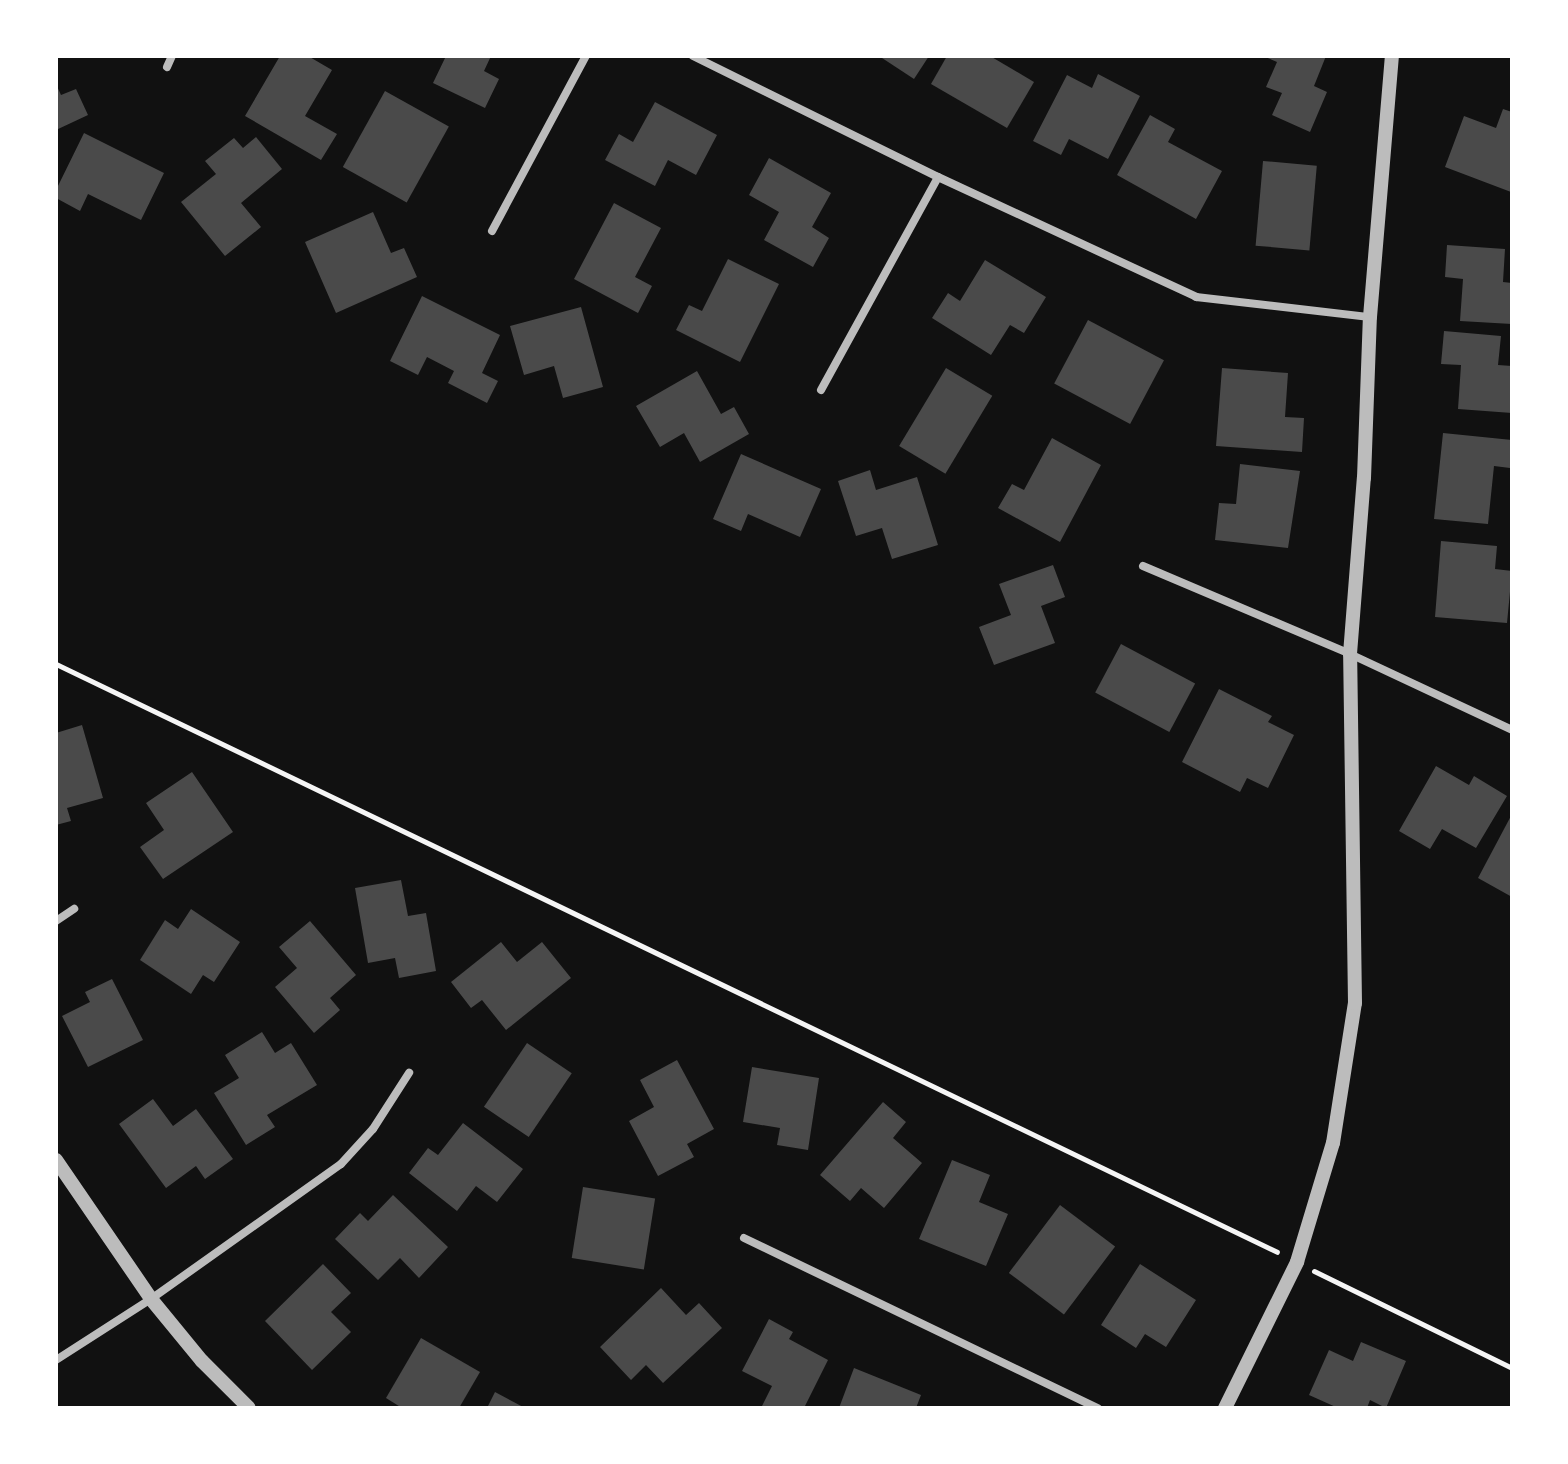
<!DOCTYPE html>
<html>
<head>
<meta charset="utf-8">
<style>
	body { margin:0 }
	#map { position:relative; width:1568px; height:1464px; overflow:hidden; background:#111; font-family:"Work Sans",sans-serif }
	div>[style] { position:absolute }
	.building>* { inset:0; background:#4a4a4a; transform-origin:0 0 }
	.path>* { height:5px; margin:-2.5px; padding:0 2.5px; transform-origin:2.5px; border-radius:2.5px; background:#f5f5f5 }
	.minor>* { height:8px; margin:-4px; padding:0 4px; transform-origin:4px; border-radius:4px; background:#bcbcbc }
	.tertiary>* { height:14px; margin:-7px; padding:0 7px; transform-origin:7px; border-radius:7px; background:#bcbcbc }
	span { translate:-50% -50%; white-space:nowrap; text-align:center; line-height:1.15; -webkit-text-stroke:8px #fff; paint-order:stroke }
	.frame { position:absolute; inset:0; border:58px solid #fff; pointer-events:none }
</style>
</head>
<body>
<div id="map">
	<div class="building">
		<i style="clip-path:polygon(280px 56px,308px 56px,332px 70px,305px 116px,337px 134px,321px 160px,245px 116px)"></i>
		<i style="clip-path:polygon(446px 56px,491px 56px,484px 71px,499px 79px,485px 108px,433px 83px)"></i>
		<i style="clip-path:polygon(879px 56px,929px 56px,914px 79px)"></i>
		<i style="clip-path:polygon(947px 56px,990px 56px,1034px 82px,1007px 128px,931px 84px)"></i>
		<i style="clip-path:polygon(1263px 56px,1326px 56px,1314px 86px,1327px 92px,1310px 132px,1272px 115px,1282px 93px,1266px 87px,1277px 62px)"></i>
		<i style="clip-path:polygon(1098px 74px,1140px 96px,1108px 159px,1069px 139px,1061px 155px,1033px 141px,1067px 75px,1092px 88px)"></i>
		<i style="clip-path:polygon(56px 84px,61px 95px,76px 89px,88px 115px,56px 130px)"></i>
		<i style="left:385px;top:91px;width:73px;height:87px;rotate:29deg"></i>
		<i style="clip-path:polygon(655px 102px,717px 135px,696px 175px,668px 160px,655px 186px,605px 160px,619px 134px,633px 142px)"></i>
		<i style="clip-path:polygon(1503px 109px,1512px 112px,1511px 192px,1445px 167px,1464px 116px,1496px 128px)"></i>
		<i style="clip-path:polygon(1150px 115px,1175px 129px,1168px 142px,1222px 171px,1196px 219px,1117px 175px)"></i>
		<i style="clip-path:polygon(84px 133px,164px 173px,141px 220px,88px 194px,80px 211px,56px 198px,56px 190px)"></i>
		<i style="clip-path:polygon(256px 137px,282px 169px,241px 203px,261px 227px,225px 256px,181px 202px,216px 174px,205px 161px,234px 138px,243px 148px)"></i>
		<i style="clip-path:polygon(769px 158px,831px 193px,812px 227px,829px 238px,813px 267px,764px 240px,779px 212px,749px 195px)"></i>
		<i style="left:1263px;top:161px;width:54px;height:85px;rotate:5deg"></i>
		<i style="clip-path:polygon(614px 203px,661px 228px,635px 277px,652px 286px,638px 313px,574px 279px)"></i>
		<i style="clip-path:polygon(373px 212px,391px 253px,404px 248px,417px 277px,336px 313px,305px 242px)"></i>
		<i style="clip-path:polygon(1447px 245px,1505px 249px,1503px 282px,1512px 283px,1512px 324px,1460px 321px,1463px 279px,1445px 277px)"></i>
		<i style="clip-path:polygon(728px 259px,779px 284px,740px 362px,676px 330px,689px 305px,702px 311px)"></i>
		<i style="clip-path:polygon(985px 260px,1046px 297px,1024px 333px,1010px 325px,991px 355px,932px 318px,948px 293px,960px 301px)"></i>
		<i style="clip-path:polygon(422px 296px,500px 335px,482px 373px,498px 381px,487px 403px,448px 383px,454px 371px,427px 357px,418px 375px,390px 361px)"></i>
		<i style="clip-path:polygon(581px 307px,603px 387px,563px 398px,554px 366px,524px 375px,510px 326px)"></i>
		<i style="left:1088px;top:320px;width:86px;height:72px;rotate:28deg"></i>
		<i style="clip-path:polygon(1444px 331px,1501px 336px,1498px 365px,1512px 366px,1512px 413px,1458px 409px,1461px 365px,1441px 364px)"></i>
		<i style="left:946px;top:368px;width:54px;height:91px;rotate:31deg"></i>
		<i style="clip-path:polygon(1222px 368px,1288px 373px,1285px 417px,1304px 418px,1302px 452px,1216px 446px)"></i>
		<i style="clip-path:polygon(697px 371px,721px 414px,734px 407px,749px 434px,700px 462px,684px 433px,660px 447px,636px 406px)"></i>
		<i style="clip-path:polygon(1443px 433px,1512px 440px,1510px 468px,1494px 466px,1488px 524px,1434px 519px)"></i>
		<i style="clip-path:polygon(1052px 438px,1101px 465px,1060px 542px,998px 508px,1012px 484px,1024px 490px)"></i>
		<i style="clip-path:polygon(741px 454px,821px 489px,800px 537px,748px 514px,741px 531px,713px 519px)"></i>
		<i style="clip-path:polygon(1240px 464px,1300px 471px,1288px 548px,1215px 540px,1219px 503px,1236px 504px)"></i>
		<i style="clip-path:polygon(870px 470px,876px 490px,917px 477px,938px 545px,892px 559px,882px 528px,856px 536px,838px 481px)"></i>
		<i style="clip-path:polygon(1441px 541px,1497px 546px,1495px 569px,1512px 571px,1507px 623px,1435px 617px)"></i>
		<i style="clip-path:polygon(1053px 565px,1065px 597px,1041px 606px,1055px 643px,994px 665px,979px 627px,1011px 615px,999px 584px)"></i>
		<i style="left:1121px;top:644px;width:84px;height:55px;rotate:28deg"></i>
		<i style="clip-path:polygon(1219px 689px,1272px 716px,1268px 722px,1294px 735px,1268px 788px,1247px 778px,1240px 792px,1182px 762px)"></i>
		<i style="clip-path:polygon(82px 725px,103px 798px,67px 808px,71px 821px,56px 825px,56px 733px)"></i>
		<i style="clip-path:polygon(1436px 766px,1469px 785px,1474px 776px,1507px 796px,1476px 848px,1442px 829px,1430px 849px,1399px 831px)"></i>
		<i style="clip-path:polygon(192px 772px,233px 832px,163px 879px,140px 847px,164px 830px,146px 803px)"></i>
		<i style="clip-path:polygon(1512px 814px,1512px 897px,1478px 878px)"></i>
		<i style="clip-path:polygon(401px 880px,408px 916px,426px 913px,436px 971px,399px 978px,395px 958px,368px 963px,355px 888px)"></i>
		<i style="clip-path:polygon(191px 909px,240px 942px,214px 982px,203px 975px,191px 994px,140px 960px,165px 920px,178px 929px)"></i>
		<i style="clip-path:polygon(310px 921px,356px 975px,330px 998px,340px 1010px,314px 1033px,275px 987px,297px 968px,279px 947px)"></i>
		<i style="clip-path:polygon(501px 942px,517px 962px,542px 942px,571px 978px,506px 1030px,482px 1000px,471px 1008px,451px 982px)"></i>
		<i style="clip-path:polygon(112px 979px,143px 1040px,88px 1067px,62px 1016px,90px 1002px,85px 992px)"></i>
		<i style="clip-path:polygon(262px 1032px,275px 1053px,291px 1043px,317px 1085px,267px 1115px,275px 1127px,246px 1145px,214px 1093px,239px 1078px,225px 1055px)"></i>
		<i style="left:527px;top:1043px;width:54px;height:77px;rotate:34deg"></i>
		<i style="clip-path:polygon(677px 1060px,714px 1129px,687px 1144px,694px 1157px,658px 1176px,629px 1121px,654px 1107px,640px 1080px)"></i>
		<i style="clip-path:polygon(752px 1067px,819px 1078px,808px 1150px,777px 1145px,780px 1128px,743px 1122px)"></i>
		<i style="clip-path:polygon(153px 1099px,173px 1126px,196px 1109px,233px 1159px,205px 1179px,196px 1166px,166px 1188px,119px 1124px)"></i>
		<i style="clip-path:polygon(883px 1102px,906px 1122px,893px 1138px,922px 1163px,884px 1208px,861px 1188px,850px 1201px,820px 1175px)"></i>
		<i style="clip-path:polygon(463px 1123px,523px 1169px,497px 1202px,476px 1186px,457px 1211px,409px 1173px,428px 1148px,438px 1155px)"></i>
		<i style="clip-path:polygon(952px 1160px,990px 1175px,979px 1202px,1008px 1214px,986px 1266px,919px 1239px)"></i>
		<i style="left:583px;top:1187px;width:73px;height:72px;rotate:9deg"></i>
		<i style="clip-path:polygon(393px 1195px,448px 1247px,419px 1278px,400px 1258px,378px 1280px,335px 1239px,360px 1213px,368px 1221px)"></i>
		<i style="left:1060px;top:1205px;width:69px;height:85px;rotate:37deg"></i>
		<i style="clip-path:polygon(323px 1264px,351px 1293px,331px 1312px,351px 1332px,312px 1370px,265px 1321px)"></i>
		<i style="clip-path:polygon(1140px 1264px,1196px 1300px,1166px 1347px,1145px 1334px,1136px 1348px,1101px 1325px)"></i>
		<i style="clip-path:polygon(661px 1288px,686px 1315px,699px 1303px,722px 1328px,663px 1383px,646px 1365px,631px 1380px,600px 1347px)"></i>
		<i style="clip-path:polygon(769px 1319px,793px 1332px,789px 1339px,828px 1360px,804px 1408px,761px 1408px,772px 1386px,742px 1371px)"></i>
		<i style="clip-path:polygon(421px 1338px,480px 1372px,459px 1408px,402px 1408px,386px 1398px)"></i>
		<i style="clip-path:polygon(1361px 1342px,1406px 1361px,1386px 1408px,1370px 1400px,1367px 1408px,1338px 1408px,1309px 1395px,1329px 1350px,1353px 1361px)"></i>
		<i style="clip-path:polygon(854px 1368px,921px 1395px,916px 1408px,839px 1408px)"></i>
		<i style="clip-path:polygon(495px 1392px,525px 1408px,487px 1408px)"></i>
	</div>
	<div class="path">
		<i style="left:56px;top:664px;width:1355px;rotate:25.71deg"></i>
		<i style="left:1314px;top:1271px;width:220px;rotate:26.1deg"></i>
	</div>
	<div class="minor">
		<i style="left:693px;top:56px;width:273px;rotate:26.3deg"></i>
		<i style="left:938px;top:177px;width:285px;rotate:24.9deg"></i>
		<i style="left:1196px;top:297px;width:175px;rotate:6.6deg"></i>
		<i style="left:167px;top:67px;width:12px;rotate:-66deg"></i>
		<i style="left:492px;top:231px;width:199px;rotate:-61.8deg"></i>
		<i style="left:821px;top:390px;width:243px;rotate:-61.2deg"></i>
		<i style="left:1143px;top:566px;width:225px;rotate:23deg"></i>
		<i style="left:1350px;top:654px;width:179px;rotate:25.1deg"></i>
		<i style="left:56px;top:921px;width:22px;rotate:-34deg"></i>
		<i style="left:744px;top:1238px;width:393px;rotate:25.7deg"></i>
		<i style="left:56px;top:1360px;width:113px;rotate:-32.7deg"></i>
		<i style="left:151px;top:1299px;width:233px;rotate:-35.4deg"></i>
		<i style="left:341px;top:1164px;width:47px;rotate:-47.6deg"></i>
		<i style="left:373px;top:1129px;width:67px;rotate:-57.3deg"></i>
	</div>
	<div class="tertiary">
		<i style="left:56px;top:1160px;width:168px;rotate:55.6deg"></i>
		<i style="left:151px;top:1299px;width:80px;rotate:50.6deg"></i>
		<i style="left:202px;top:1361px;width:66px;rotate:45deg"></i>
		<i style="left:1225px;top:1408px;width:163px;rotate:-63.7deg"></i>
		<i style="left:1297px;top:1262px;width:124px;rotate:-73.2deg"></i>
		<i style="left:1333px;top:1143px;width:142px;rotate:-81.1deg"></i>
		<i style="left:1355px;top:1003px;width:349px;rotate:-90.8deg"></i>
		<i style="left:1350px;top:654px;width:177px;rotate:-85.5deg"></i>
		<i style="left:1364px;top:478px;width:161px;rotate:-87.9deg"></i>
		<i style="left:1370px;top:317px;width:262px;rotate:-85.2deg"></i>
	</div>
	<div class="frame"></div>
</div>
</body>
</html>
